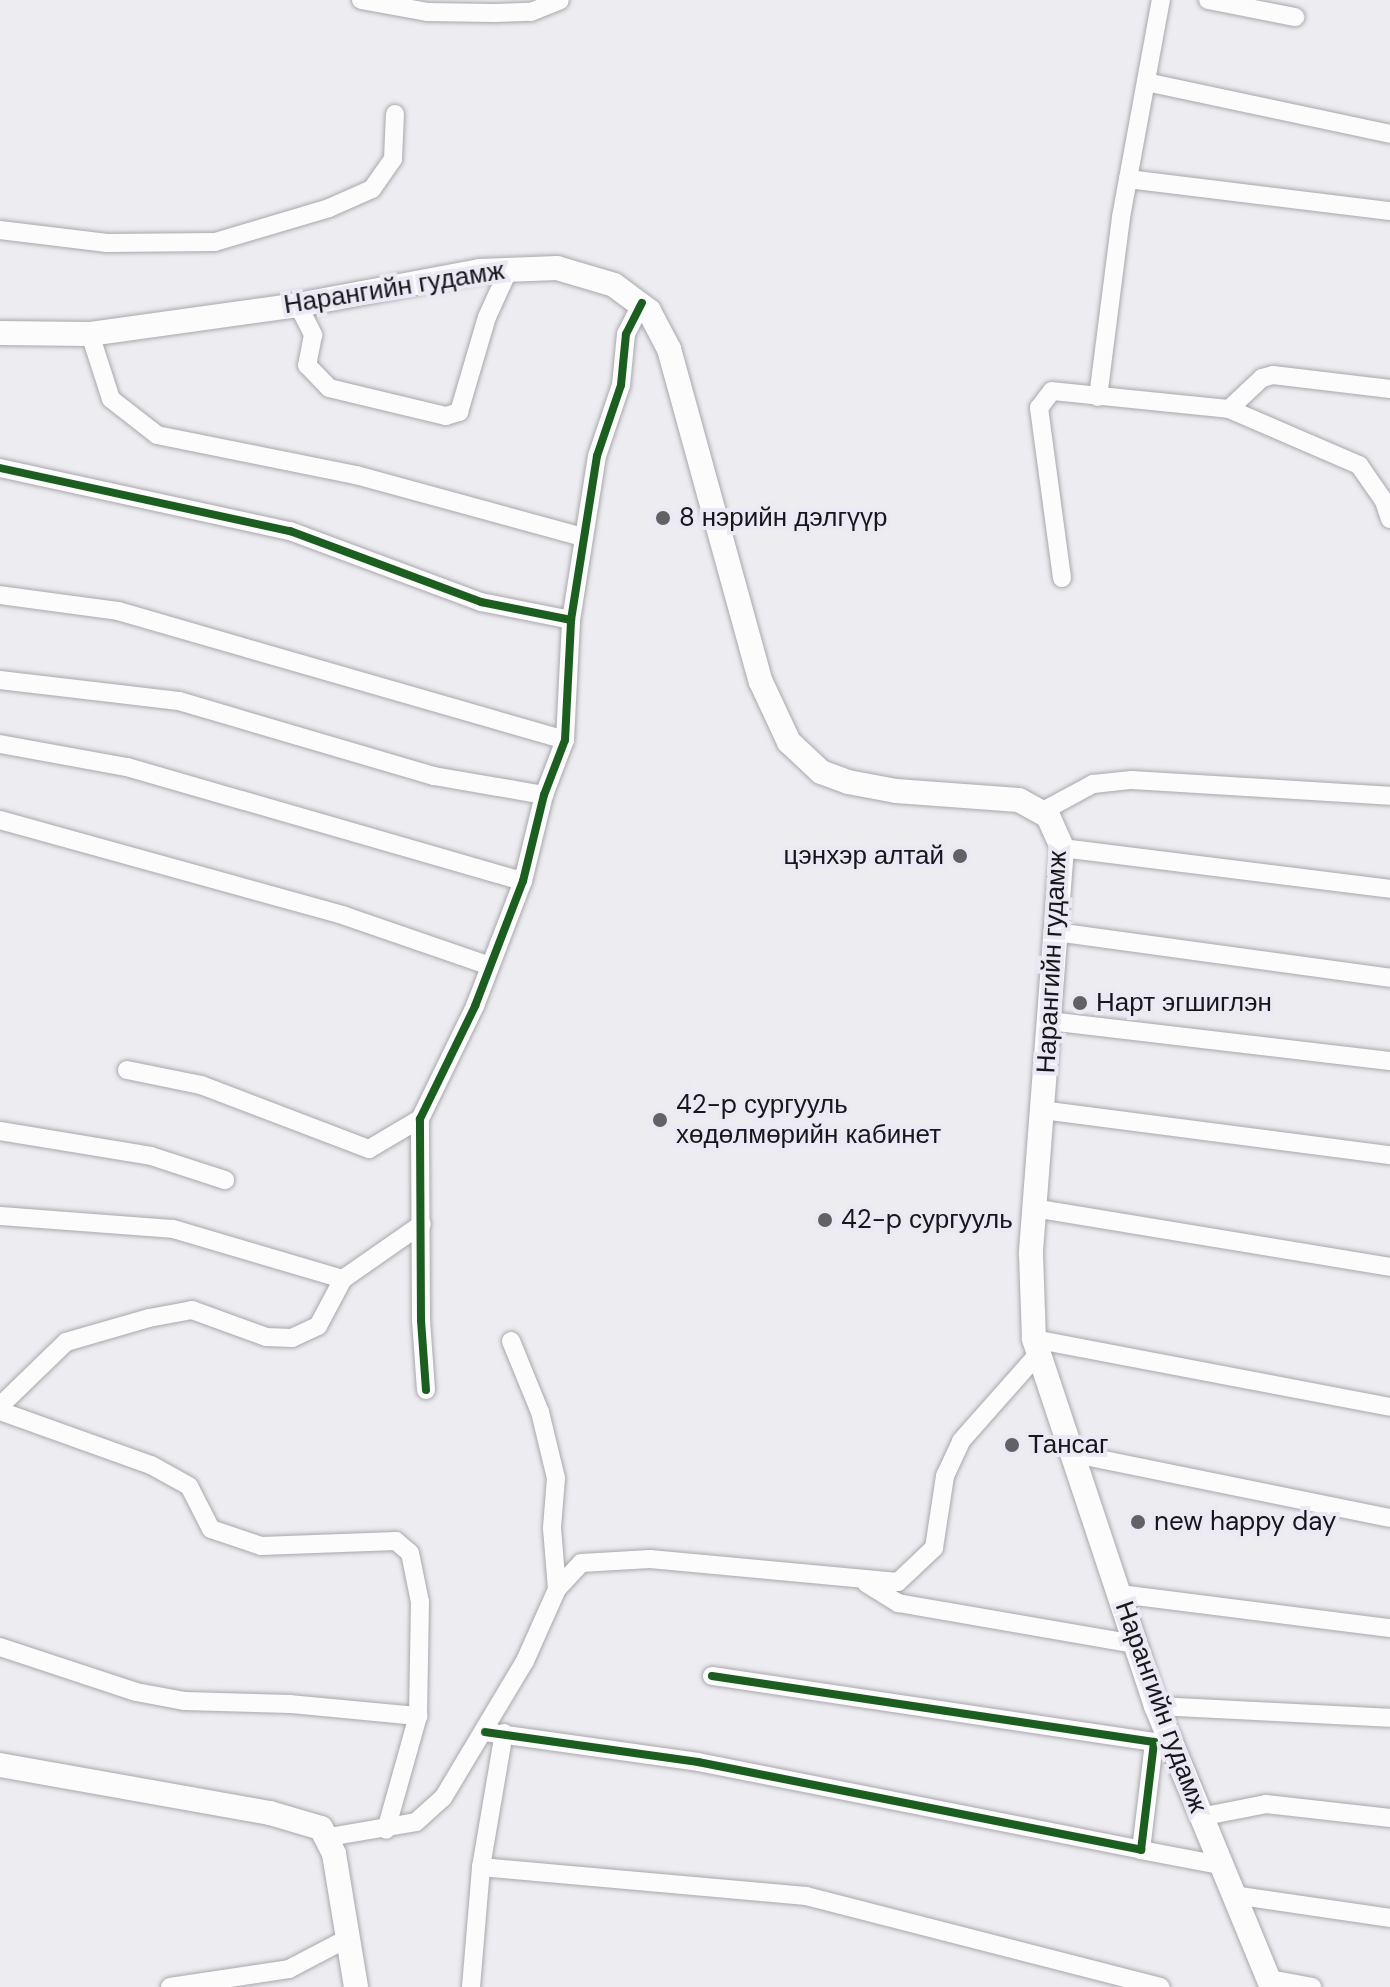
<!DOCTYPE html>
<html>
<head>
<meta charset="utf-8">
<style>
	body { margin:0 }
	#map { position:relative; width:1390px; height:1987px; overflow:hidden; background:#ececf1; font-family:"DM Sans",sans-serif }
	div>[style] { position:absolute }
	.roads { filter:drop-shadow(0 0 2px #a8a8ac) drop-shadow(0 0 2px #a8a8ac) }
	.street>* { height:18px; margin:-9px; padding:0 9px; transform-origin:9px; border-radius:9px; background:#fcfcfd }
	.secondary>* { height:24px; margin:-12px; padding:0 12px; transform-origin:12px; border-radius:12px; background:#fcfcfd }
	.cycleway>* { height:8px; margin:-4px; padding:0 4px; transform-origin:4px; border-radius:4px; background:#1b5e20 }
	.dots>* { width:22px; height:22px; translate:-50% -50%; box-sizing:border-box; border:4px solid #ebe9f4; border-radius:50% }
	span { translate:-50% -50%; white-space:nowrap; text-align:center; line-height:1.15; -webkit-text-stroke:8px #ebe9f4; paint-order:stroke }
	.street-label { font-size:26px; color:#17161a }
	.poi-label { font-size:26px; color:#17161a }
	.left { translate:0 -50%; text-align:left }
	.right { translate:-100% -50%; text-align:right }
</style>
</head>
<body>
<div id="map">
	<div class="roads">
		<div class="street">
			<i style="left:361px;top:0;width:67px;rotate:10.3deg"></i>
			<i style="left:427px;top:12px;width:68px;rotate:0.8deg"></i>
			<i style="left:495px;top:13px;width:36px;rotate:-2deg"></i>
			<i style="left:531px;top:12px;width:31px;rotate:-22deg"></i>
			<i style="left:1208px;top:0;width:89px;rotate:11.1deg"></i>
			<i style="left:1146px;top:82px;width:249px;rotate:12deg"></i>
			<i style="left:1128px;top:179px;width:264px;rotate:7deg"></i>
			<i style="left:0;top:230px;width:108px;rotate:6.9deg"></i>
			<i style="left:107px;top:243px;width:108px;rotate:-0.5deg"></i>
			<i style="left:215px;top:242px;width:119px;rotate:-16.6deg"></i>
			<i style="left:329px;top:208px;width:47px;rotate:-23.8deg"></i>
			<i style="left:372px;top:189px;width:37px;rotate:-55deg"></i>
			<i style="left:393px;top:159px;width:45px;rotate:-87.5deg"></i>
			<i style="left:298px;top:305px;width:34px;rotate:63deg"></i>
			<i style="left:313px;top:335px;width:31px;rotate:101deg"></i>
			<i style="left:307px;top:365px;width:32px;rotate:46deg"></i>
			<i style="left:329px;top:388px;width:120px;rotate:13.5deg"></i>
			<i style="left:446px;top:416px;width:14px;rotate:-17deg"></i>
			<i style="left:459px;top:412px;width:99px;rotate:-73.6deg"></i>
			<i style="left:487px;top:317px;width:53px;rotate:-65.4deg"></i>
			<i style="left:90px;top:334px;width:68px;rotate:72.1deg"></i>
			<i style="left:111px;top:399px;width:58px;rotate:38deg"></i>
			<i style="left:157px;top:435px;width:203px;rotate:11.4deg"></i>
			<i style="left:356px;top:475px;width:235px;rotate:15.3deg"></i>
			<i style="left:1098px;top:397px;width:181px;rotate:-82.7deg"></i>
			<i style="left:1121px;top:217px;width:221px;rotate:-79.6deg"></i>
			<i style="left:1229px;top:409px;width:45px;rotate:-43.2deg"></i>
			<i style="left:1262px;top:378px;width:11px;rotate:-15deg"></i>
			<i style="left:1273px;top:375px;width:118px;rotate:6.8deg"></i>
			<i style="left:0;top:468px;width:297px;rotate:12.3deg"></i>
			<i style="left:290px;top:531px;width:204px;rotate:20.4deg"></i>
			<i style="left:481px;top:602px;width:92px;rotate:11.3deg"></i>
			<i style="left:1062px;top:578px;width:172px;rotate:-97.7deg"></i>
			<i style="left:1039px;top:408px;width:21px;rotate:-53deg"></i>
			<i style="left:1052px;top:391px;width:178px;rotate:5.8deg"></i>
			<i style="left:1229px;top:409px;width:142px;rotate:23.3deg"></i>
			<i style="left:1359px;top:465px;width:44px;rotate:55.2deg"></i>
			<i style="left:1384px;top:501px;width:19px;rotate:72deg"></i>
			<i style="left:0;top:595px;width:119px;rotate:7.7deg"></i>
			<i style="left:118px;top:611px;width:465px;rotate:16.1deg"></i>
			<i style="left:0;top:680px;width:180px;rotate:6.7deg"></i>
			<i style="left:179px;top:701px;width:266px;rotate:16.4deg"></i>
			<i style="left:434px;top:776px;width:112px;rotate:9.8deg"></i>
			<i style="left:0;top:744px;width:129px;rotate:10.3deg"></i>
			<i style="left:127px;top:767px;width:412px;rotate:16.1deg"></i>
			<i style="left:1043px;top:811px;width:57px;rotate:-28.4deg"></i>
			<i style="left:1093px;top:784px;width:39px;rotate:-6deg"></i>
			<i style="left:1132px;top:780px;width:258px;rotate:3.5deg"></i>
			<i style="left:0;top:820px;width:358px;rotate:15.5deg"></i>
			<i style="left:345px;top:916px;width:153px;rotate:19deg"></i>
			<i style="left:1062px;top:848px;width:331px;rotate:7.1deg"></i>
			<i style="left:1056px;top:932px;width:337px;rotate:7.8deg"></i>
			<i style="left:1049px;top:1021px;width:343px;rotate:6.7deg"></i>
			<i style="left:127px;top:1070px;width:76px;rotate:11.5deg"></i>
			<i style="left:201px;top:1085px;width:180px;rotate:20.9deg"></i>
			<i style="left:369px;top:1149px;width:59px;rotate:-30.5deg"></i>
			<i style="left:1042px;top:1110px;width:351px;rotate:7.4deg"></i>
			<i style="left:0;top:1131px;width:153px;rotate:9.4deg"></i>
			<i style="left:151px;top:1156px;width:78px;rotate:18deg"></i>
			<i style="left:1034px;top:1208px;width:361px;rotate:9.4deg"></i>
			<i style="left:0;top:1216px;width:173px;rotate:4.3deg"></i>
			<i style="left:173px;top:1229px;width:177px;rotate:16.4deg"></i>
			<i style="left:1034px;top:1339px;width:362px;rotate:10.8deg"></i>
			<i style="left:511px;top:1341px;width:77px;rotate:67.8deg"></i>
			<i style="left:540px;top:1412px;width:68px;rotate:76.4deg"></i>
			<i style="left:556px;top:1478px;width:50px;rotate:94.6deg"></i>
			<i style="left:552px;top:1528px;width:61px;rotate:85.3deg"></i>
			<i style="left:426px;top:1390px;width:70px;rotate:-94.1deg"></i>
			<i style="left:421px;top:1320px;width:201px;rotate:-90.3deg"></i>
			<i style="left:420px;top:1119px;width:126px;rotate:-64deg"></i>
			<i style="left:475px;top:1006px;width:134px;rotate:-69deg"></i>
			<i style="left:523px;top:881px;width:89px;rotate:-76.3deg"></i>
			<i style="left:544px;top:795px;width:59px;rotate:-69.1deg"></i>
			<i style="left:565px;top:740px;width:120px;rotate:-87.1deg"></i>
			<i style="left:571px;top:620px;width:166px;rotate:-81deg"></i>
			<i style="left:597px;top:456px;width:75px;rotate:-71.3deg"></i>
			<i style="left:621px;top:385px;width:51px;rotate:-84.4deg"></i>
			<i style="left:626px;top:334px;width:35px;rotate:-63deg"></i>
			<i style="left:0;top:1406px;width:92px;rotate:-44.1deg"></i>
			<i style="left:66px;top:1342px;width:86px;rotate:-16.1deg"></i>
			<i style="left:149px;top:1318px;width:44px;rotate:-10.5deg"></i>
			<i style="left:192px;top:1310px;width:79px;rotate:20deg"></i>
			<i style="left:266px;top:1337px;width:26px;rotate:2deg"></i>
			<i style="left:292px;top:1338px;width:29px;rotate:-25deg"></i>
			<i style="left:318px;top:1326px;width:53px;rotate:-62deg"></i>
			<i style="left:343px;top:1279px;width:96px;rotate:-34.8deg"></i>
			<i style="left:0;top:1411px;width:160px;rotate:19.7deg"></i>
			<i style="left:151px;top:1465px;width:43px;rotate:28.9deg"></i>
			<i style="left:189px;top:1486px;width:48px;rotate:62.9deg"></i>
			<i style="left:211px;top:1529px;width:53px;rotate:18.8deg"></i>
			<i style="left:261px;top:1546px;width:135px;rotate:-2.1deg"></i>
			<i style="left:396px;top:1541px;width:18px;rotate:41deg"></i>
			<i style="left:410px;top:1553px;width:50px;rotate:78.5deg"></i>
			<i style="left:420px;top:1602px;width:114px;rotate:91deg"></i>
			<i style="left:418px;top:1716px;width:118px;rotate:105.7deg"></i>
			<i style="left:1075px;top:1454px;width:321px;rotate:11.5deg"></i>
			<i style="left:866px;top:1583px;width:38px;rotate:32deg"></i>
			<i style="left:898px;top:1603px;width:241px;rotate:9.8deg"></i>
			<i style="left:1120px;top:1594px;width:272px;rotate:7.2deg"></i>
			<i style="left:0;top:1647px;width:143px;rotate:18.3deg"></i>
			<i style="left:136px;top:1692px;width:50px;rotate:10.4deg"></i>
			<i style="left:185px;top:1701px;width:105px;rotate:1.6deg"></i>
			<i style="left:290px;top:1704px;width:129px;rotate:5.4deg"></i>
			<i style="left:1156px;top:1706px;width:234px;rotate:2.9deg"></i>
			<i style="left:485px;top:1732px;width:215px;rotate:8deg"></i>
			<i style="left:698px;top:1762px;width:452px;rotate:11.2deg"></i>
			<i style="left:1141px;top:1850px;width:109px;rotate:-83.1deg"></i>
			<i style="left:1154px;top:1742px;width:447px;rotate:-171.5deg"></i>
			<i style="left:1200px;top:1817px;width:67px;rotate:-11.1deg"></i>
			<i style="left:1266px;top:1804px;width:125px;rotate:6.4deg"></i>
			<i style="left:329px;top:1837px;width:88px;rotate:-9.8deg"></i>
			<i style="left:416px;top:1822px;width:36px;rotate:-42deg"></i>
			<i style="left:443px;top:1798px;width:160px;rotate:-59.1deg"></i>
			<i style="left:525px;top:1661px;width:79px;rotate:-66deg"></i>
			<i style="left:557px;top:1589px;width:35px;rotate:-47deg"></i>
			<i style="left:581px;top:1563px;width:69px;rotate:-3.3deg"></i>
			<i style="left:650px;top:1559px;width:249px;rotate:5.3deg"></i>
			<i style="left:898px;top:1582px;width:50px;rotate:-43.4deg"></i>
			<i style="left:934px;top:1548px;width:73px;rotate:-81.3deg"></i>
			<i style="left:945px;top:1476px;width:38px;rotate:-65deg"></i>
			<i style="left:961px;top:1441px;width:116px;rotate:-48.5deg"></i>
			<i style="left:1141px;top:1850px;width:80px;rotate:10.8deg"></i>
			<i style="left:481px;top:1867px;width:326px;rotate:5.1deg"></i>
			<i style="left:806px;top:1896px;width:366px;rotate:14.4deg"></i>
			<i style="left:1233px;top:1895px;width:159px;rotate:8.3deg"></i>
			<i style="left:1269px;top:1979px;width:44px;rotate:10.5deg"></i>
			<i style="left:170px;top:1987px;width:120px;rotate:-8.6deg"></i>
			<i style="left:289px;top:1969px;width:67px;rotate:-27.7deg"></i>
			<i style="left:471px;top:1987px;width:120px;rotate:-85.2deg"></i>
			<i style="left:481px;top:1867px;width:136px;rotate:-80.3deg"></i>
		</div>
		<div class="secondary">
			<i style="left:0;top:333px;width:90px;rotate:0.6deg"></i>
			<i style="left:90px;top:334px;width:210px;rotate:-7.9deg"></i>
			<i style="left:298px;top:305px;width:185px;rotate:-10.6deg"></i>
			<i style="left:480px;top:271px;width:77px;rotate:-2.2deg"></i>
			<i style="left:557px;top:268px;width:59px;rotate:16.6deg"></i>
			<i style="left:614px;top:285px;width:44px;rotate:36.6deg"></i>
			<i style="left:649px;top:311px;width:43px;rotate:62.2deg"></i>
			<i style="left:669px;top:349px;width:345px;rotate:74.6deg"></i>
			<i style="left:761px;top:682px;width:66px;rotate:65deg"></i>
			<i style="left:789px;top:742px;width:44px;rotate:43.2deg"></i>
			<i style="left:821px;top:772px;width:29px;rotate:20deg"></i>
			<i style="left:848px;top:782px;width:49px;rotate:10.6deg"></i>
			<i style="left:896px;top:791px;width:123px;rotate:4.2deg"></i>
			<i style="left:1019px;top:800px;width:33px;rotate:29deg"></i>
			<i style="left:1048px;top:816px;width:35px;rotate:66deg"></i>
			<i style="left:1062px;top:848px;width:407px;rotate:94.4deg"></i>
			<i style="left:1031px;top:1254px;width:85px;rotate:88deg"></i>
			<i style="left:1034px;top:1339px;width:387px;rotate:71.6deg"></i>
			<i style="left:1156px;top:1706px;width:304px;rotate:67.6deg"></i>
			<i style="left:0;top:1765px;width:274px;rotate:10.1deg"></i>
			<i style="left:270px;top:1813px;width:53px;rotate:16.4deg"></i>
			<i style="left:321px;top:1828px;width:29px;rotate:63deg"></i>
			<i style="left:334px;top:1854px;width:135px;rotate:80.6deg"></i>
		</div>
	</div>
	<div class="cycleway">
		<i style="left:0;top:468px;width:297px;rotate:12.3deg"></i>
		<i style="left:290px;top:531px;width:204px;rotate:20.4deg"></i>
		<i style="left:481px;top:602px;width:92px;rotate:11.3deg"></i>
		<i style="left:426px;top:1390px;width:70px;rotate:-94.1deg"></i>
		<i style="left:421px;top:1320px;width:201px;rotate:-90.3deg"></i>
		<i style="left:420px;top:1119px;width:126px;rotate:-64deg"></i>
		<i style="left:475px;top:1006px;width:134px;rotate:-69deg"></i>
		<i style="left:523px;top:881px;width:89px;rotate:-76.3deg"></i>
		<i style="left:544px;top:795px;width:59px;rotate:-69.1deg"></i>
		<i style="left:565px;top:740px;width:120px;rotate:-87.1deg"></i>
		<i style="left:571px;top:620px;width:166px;rotate:-81deg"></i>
		<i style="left:597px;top:456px;width:75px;rotate:-71.3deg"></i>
		<i style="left:621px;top:385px;width:51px;rotate:-84.4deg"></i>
		<i style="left:626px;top:334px;width:35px;rotate:-63deg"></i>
		<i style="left:485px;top:1732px;width:215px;rotate:8deg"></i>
		<i style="left:698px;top:1762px;width:452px;rotate:11.2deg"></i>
		<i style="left:1141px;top:1850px;width:109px;rotate:-83.1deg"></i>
		<i style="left:1154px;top:1742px;width:447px;rotate:-171.5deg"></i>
	</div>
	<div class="dots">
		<i style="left:663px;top:518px;background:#626165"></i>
		<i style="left:960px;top:856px;background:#626165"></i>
		<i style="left:1080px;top:1003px;background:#626165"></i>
		<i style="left:660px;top:1120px;background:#626165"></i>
		<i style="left:825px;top:1220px;background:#626165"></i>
		<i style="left:1012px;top:1445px;background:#626165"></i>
		<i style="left:1138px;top:1522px;background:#626165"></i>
	</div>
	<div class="street-label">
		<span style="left:394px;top:288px;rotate:-9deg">Нарангийн гудамж</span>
		<span style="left:1052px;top:962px;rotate:-87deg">Нарангийн гудамж</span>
		<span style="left:1161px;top:1707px;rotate:70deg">Нарангийн гудамж</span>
	</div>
	<div class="poi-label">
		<span class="left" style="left:679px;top:518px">8 нэрийн дэлгүүр</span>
		<span class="right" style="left:944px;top:856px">цэнхэр алтай</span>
		<span class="left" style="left:1096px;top:1003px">Нарт эгшиглэн</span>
		<span class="left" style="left:676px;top:1120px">42-p сургууль<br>хөдөлмөрийн кабинет</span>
		<span class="left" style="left:841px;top:1220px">42-p сургууль</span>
		<span class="left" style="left:1028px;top:1445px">Тансаг</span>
		<span class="left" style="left:1154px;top:1522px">new happy day</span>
	</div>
</div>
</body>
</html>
